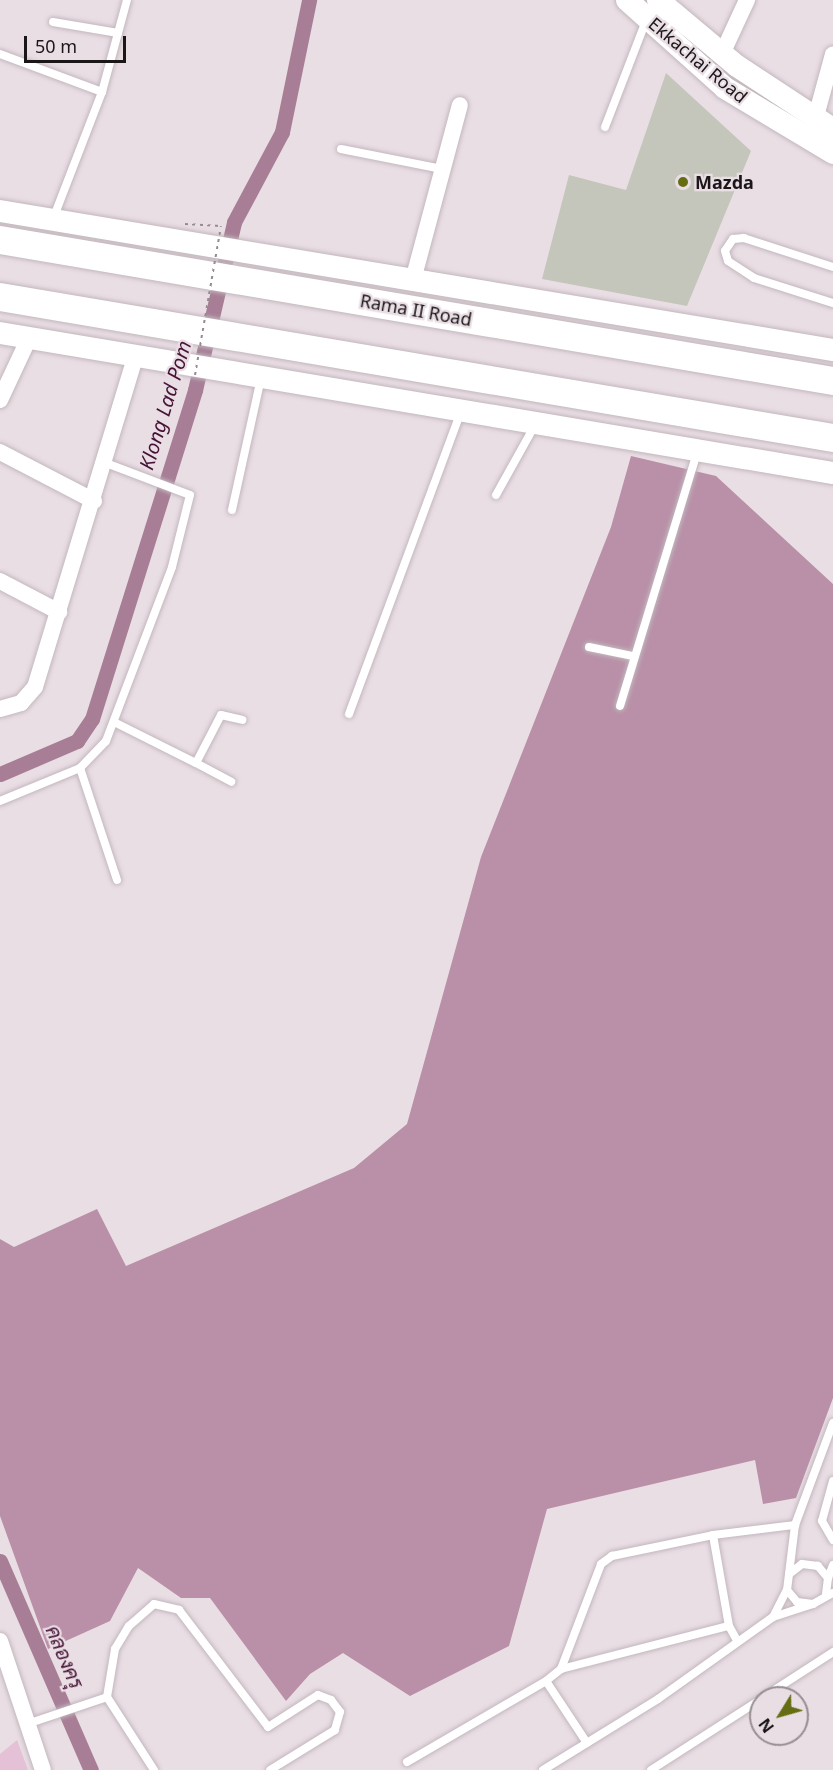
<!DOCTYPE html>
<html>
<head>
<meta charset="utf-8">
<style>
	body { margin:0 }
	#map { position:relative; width:833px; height:1770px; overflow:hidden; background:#eadee5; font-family:"Noto Sans",Sarabun,sans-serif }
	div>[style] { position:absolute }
	.green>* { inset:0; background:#e4c1d6 }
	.forest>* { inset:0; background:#b990a8 }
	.canal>* { height:15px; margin:-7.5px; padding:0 7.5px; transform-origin:7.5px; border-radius:7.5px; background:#a77e96 }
	.building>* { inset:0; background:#c4c6bb }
	.path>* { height:2px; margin-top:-1px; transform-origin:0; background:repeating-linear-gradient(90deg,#958c91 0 3px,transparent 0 7.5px) }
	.roads { filter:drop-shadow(0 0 2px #c2b7bd) drop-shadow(0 0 2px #c2b7bd) }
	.lane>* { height:8px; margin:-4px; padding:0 4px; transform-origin:4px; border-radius:4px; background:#fff }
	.street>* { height:16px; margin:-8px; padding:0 8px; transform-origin:8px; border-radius:8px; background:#fff }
	.secondary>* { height:22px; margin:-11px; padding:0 11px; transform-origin:11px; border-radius:11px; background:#fff }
	.highway>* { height:28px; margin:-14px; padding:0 14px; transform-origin:14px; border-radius:14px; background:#fff }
	.path-bridge>* { height:2px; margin-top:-1px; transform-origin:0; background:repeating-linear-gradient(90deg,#958c91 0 3px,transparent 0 7.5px) }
	.dots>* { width:16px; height:16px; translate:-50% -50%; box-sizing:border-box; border:3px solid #eadee5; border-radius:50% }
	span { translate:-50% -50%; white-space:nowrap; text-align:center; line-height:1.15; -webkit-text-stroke:4.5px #eadee5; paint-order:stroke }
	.street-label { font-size:18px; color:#1b1719 }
	.poi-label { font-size:18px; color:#1b1719; font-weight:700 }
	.left { translate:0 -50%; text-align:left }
	.water-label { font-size:20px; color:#461336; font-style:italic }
	.north { position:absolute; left:749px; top:1686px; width:60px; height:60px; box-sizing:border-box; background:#eadee5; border:2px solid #978e93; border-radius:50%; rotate:233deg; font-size:16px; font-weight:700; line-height:24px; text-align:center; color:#1b1719 }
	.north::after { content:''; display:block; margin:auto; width:21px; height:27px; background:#656d13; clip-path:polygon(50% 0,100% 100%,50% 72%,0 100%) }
	.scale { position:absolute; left:24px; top:36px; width:102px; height:27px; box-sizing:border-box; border:3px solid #1b1719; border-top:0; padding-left:8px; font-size:18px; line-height:21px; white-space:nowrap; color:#1b1719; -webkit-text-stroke:4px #eadee5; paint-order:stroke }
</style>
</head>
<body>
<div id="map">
	<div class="green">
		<i style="clip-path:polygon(17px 1740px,28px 1770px,0 1770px,0 1754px)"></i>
	</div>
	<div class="forest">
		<i style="clip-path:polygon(631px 456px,716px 476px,833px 584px,833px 1398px,796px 1498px,763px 1504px,755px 1460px,547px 1509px,509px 1646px,410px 1696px,343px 1653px,310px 1674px,286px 1701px,210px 1598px,181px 1598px,138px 1568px,110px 1621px,48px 1649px,0 1516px,0 1239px,14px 1247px,97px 1209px,126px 1266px,354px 1168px,407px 1124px,481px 857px,611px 527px)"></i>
	</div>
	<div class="canal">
		<i style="left:0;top:774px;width:84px;rotate:-23.2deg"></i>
		<i style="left:77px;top:741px;width:27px;rotate:-56deg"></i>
		<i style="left:92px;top:719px;width:345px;rotate:-72.6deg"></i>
		<i style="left:195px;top:390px;width:172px;rotate:-76.9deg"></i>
		<i style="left:234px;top:222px;width:102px;rotate:-61.9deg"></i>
		<i style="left:282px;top:132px;width:135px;rotate:-78.4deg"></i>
		<i style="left:0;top:1561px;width:228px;rotate:66.5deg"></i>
	</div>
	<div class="building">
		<i style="clip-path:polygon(666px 73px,751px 151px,687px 306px,542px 279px,569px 175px,626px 190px)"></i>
	</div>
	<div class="path">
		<i style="left:185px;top:224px;width:36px;rotate:3deg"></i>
	</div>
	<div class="roads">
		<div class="lane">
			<i style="left:53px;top:22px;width:66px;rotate:9.6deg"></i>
			<i style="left:0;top:54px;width:109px;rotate:20.4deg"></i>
			<i style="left:605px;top:127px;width:114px;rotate:-68.9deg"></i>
			<i style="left:341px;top:149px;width:103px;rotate:11.2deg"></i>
			<i style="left:53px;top:219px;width:136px;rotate:-68.9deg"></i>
			<i style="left:102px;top:92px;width:95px;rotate:-74.8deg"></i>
			<i style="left:833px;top:267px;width:94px;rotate:-162deg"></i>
			<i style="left:744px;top:238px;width:11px;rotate:175deg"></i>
			<i style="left:733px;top:239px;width:14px;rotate:124deg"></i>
			<i style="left:725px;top:251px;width:10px;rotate:73deg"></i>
			<i style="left:728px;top:261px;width:31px;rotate:33deg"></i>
			<i style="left:754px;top:278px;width:83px;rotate:17.6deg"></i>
			<i style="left:496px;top:495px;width:80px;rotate:-60.9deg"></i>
			<i style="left:232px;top:510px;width:135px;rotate:-77.6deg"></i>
			<i style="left:589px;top:647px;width:45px;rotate:11.6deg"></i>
			<i style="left:620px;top:706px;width:268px;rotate:-73.1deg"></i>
			<i style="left:349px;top:714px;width:323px;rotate:-69.7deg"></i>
			<i style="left:116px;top:723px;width:89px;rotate:26.6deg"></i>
			<i style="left:196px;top:763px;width:54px;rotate:-62.5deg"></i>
			<i style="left:221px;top:715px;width:22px;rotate:13deg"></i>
			<i style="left:196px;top:763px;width:40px;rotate:28deg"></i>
			<i style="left:80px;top:768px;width:118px;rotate:71.7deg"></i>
			<i style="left:0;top:801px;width:87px;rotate:-22.4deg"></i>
			<i style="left:80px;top:768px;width:37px;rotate:-46deg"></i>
			<i style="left:106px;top:741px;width:186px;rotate:-69.2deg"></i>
			<i style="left:172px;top:567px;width:74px;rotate:-76deg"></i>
			<i style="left:190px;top:495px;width:90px;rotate:-159.1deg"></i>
			<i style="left:833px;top:1481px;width:41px;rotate:105.4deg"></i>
			<i style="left:822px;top:1521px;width:22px;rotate:60deg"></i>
			<i style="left:789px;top:1574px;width:49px;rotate:-83deg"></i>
			<i style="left:795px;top:1525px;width:109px;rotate:-69.6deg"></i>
			<i style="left:828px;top:1578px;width:14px;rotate:-69deg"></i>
			<i style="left:826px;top:1594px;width:16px;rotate:-83deg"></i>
			<i style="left:828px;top:1578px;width:16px;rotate:-130deg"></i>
			<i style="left:818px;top:1566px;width:16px;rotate:-173deg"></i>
			<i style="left:802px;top:1564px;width:16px;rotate:142deg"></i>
			<i style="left:789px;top:1574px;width:16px;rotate:97deg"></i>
			<i style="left:787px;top:1590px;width:16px;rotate:50deg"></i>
			<i style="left:797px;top:1602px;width:16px;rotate:7deg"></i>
			<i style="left:813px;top:1604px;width:23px;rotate:-29deg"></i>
			<i style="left:773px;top:1617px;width:30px;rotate:-63deg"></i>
			<i style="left:729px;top:1626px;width:18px;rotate:61deg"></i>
			<i style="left:561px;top:1669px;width:173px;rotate:-14.4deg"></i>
			<i style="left:729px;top:1626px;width:92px;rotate:-100deg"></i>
			<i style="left:107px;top:1697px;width:49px;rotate:-80.5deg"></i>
			<i style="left:115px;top:1649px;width:27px;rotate:-59deg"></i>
			<i style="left:129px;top:1626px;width:33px;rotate:-41deg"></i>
			<i style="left:154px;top:1604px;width:26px;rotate:13deg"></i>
			<i style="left:179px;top:1610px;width:147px;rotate:52.7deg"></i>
			<i style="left:268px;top:1727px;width:59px;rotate:-32.6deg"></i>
			<i style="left:318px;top:1695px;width:14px;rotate:21deg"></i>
			<i style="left:331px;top:1700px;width:15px;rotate:53deg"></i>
			<i style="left:340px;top:1712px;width:19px;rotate:106deg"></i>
			<i style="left:335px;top:1730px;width:76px;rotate:148.4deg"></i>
			<i style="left:762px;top:1698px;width:85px;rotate:-32.9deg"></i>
			<i style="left:27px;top:1724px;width:84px;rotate:-18.6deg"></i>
			<i style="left:107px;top:1697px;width:87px;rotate:57.2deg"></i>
			<i style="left:587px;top:1743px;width:74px;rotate:-123.5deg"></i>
			<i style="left:546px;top:1681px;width:19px;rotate:-39deg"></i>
			<i style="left:561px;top:1669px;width:112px;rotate:-69.1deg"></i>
			<i style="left:601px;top:1564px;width:14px;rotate:-36deg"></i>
			<i style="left:612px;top:1556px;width:103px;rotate:-11.7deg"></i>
			<i style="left:713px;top:1535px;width:83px;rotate:-7deg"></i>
			<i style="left:407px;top:1762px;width:161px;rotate:-30.2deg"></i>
			<i style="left:543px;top:1770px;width:135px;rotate:-31.7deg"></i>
			<i style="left:658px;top:1699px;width:141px;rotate:-35.5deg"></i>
			<i style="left:773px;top:1617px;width:42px;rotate:-18deg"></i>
			<i style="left:651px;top:1770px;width:131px;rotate:-32.8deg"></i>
		</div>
		<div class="street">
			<i style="left:722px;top:54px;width:60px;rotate:-65.2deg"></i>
			<i style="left:815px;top:120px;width:68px;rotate:-74.7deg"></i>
			<i style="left:413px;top:280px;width:181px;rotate:-75deg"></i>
			<i style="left:0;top:400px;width:68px;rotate:-64.9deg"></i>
			<i style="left:0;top:452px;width:106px;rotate:27.5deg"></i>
			<i style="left:0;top:581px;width:67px;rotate:27.7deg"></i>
			<i style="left:0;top:709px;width:22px;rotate:-16deg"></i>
			<i style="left:21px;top:703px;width:21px;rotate:-49deg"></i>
			<i style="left:35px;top:687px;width:344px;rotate:-73.1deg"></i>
			<i style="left:0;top:1641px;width:136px;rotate:71.6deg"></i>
		</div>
		<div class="secondary">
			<i style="left:627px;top:0;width:132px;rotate:41.9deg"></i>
			<i style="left:725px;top:88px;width:126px;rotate:31deg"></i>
			<i style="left:658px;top:0;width:103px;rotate:39.9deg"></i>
			<i style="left:737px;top:66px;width:115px;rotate:33.3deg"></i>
			<i style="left:0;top:211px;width:845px;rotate:9.47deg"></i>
			<i style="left:0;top:333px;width:845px;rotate:9.54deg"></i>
		</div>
		<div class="highway">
			<i style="left:0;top:240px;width:845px;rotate:9.61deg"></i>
			<i style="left:0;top:297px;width:845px;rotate:9.61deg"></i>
		</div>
	</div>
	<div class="path-bridge">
		<i style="left:195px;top:375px;width:151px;rotate:-80.1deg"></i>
	</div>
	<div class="dots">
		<i style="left:683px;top:182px;background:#656d13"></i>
	</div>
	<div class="street-label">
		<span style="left:698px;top:60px;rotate:40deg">Ekkachai Road</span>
		<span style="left:416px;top:310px;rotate:10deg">Rama II Road</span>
	</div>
	<div class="poi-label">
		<span class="left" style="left:695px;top:182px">Mazda</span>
	</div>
	<div class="water-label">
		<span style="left:165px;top:405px;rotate:-73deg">Klong Lad Pom</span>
		<span style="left:65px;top:1657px;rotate:67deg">คลองครุ</span>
	</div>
	<div class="north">N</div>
	<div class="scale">50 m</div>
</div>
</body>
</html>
